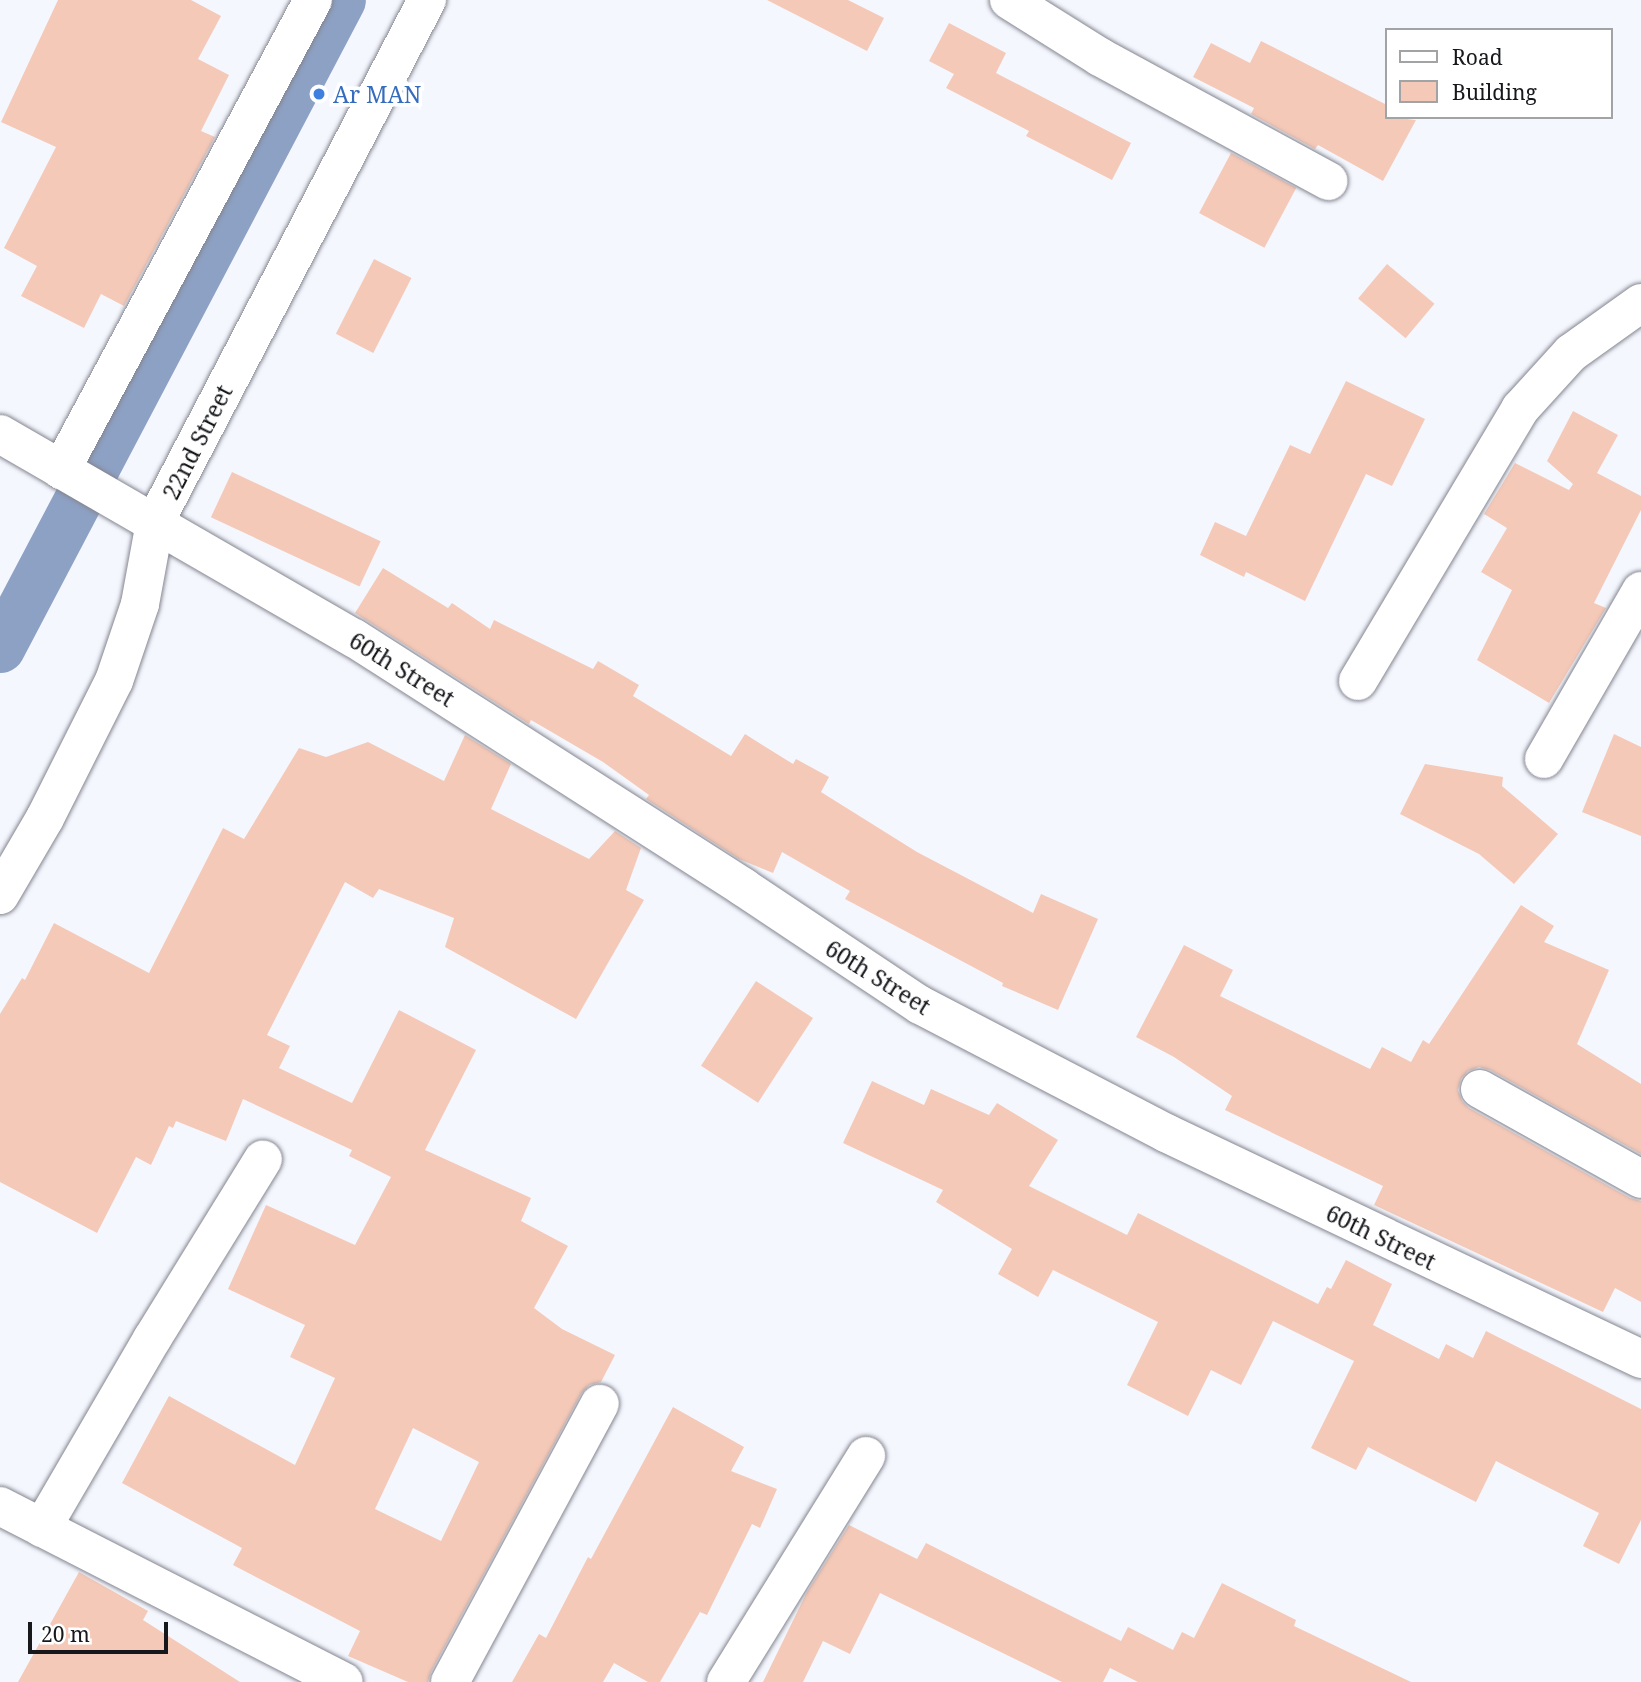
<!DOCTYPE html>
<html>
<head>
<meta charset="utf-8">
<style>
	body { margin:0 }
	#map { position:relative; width:1641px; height:1682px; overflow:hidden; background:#f5f7fe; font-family:"Noto Serif",serif }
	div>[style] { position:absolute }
	.canal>* { height:49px; margin:-24.5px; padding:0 24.5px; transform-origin:24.5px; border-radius:24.5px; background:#8da1c4 }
	.building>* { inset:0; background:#f5c9b8; transform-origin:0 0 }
	.roads { filter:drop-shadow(0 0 2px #838590) drop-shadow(0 0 2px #838590) }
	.minor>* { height:38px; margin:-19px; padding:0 19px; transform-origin:19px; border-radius:19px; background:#fff }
	.dots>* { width:19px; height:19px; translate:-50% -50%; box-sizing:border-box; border:4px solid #fff; border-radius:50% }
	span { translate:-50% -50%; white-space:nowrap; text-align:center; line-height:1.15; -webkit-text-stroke:7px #fff; paint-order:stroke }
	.shop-label { font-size:23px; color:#366cbe }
	.left { translate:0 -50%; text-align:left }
	.street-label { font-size:23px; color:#17181c }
	.legend { position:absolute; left:1385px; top:28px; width:228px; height:91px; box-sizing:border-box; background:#fff; border:2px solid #a2a3a4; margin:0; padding:9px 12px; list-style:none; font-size:21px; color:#17181c }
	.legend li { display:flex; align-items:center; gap:14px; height:35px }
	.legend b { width:35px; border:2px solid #a2a3a4 }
	.scale { position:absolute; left:28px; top:1622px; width:140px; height:32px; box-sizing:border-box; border:4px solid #17181c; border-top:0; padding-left:9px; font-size:21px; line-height:24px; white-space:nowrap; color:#17181c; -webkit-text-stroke:5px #fff; paint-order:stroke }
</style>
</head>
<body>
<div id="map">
	<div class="canal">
		<i style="left:0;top:648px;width:732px;rotate:-62.25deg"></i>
	</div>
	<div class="building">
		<i style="clip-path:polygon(58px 0,191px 0,221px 16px,198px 59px,229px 75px,201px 131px,215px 137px,124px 306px,101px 294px,84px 328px,21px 296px,37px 266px,4px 248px,56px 147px,1px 122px)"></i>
		<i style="clip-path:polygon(767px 0,848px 0,884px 18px,867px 51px)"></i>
		<i style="clip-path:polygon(949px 23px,1006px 53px,996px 73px,1131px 143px,1112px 180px,1026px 136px,1029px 131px,946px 88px,954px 74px,929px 61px)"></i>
		<i style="clip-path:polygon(1261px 41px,1387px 105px,1387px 117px,1416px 120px,1383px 181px,1318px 145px,1315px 149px,1251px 114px,1254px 108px,1193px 77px,1211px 43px,1250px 63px)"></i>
		<i style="left:1231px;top:153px;width:74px;height:68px;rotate:28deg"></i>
		<i style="left:374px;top:259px;width:42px;height:84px;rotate:27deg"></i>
		<i style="left:1387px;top:264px;width:62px;height:45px;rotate:40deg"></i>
		<i style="clip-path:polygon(1346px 381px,1425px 419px,1392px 486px,1366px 474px,1305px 601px,1246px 572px,1244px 577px,1200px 555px,1215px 522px,1246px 536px,1290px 445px,1310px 454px)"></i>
		<i style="clip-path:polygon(1573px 411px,1618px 435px,1597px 473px,1641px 496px,1641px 510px,1594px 603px,1606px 608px,1549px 703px,1477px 660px,1512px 590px,1481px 572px,1507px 528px,1484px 514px,1515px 463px,1569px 490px,1573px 484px,1547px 461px)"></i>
		<i style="left:232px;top:472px;width:164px;height:50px;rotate:25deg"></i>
		<i style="clip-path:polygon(383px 568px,448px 608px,452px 603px,490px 629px,494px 620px,593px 669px,598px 661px,639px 685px,633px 696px,731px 756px,745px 734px,793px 764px,796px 759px,829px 777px,821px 792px,917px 852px,1033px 913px,1041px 894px,1098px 919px,1058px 1010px,1002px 986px,1003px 983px,845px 899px,850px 891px,782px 852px,773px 873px,739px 859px,646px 799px,649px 795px,603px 762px,531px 720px,529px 724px,355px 613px)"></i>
		<i style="clip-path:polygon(1614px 734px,1641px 747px,1641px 836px,1582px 812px)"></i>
		<i style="clip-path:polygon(evenodd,465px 735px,511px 764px,491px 809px,589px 859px,615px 831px,641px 848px,626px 890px,644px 900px,576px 1019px,445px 947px,454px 918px,379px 889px,373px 898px,345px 882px,267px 1035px,290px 1046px,279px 1068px,352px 1103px,399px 1010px,476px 1050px,425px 1150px,531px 1198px,521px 1221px,568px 1246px,534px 1308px,562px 1329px,615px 1355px,601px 1382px,589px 1385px,581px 1394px,431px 1672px,428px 1682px,408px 1682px,348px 1656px,360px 1631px,233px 1565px,242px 1548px,122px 1483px,169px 1396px,295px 1465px,335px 1378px,290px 1357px,305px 1325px,228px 1289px,266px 1205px,355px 1245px,391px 1177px,349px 1156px,352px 1150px,243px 1099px,226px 1141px,176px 1121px,173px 1128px,169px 1126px,151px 1165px,136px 1157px,97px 1233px,0 1182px,0 1014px,22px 978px,25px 980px,54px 923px,149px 973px,223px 828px,244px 839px,299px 748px,326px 757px,368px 742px,444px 781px,465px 735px,413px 1428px,479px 1462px,441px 1541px,375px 1509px,413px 1428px)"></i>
		<i style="clip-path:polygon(1425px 764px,1503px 777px,1502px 786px,1558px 834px,1514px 884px,1479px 854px,1400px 814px)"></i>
		<i style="clip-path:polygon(1521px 905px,1554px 926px,1544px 942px,1609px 970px,1577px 1044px,1641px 1084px,1641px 1154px,1490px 1070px,1479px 1067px,1468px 1071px,1461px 1079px,1458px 1090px,1462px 1101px,1469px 1108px,1630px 1198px,1641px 1201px,1641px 1302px,1615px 1288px,1603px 1312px,1374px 1205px,1383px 1186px,1225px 1110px,1232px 1096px,1174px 1057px,1136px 1037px,1184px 945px,1233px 970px,1220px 996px,1370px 1069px,1382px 1047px,1411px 1062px,1423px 1040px,1429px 1044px)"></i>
		<i style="left:756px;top:981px;width:68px;height:101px;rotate:33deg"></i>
		<i style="clip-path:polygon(872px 1081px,924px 1105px,931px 1089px,989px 1115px,997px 1103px,1058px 1140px,1029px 1186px,1127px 1235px,1138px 1213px,1318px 1304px,1327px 1287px,1331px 1289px,1346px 1260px,1392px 1284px,1373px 1325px,1439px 1359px,1446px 1344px,1473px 1358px,1486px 1331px,1641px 1409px,1641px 1520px,1619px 1564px,1583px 1546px,1599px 1513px,1496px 1461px,1476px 1502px,1368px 1447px,1356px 1470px,1311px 1448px,1354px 1361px,1273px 1321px,1241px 1385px,1211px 1370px,1188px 1416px,1127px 1385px,1158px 1322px,1053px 1270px,1038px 1297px,998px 1274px,1012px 1249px,936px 1202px,943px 1190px,843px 1143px)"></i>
		<i style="clip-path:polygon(673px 1407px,744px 1447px,731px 1471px,777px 1489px,760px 1528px,752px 1524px,707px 1615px,700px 1612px,660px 1682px,648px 1682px,614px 1663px,603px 1682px,512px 1682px,539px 1634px,546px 1638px,588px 1557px,591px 1559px)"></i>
		<i style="clip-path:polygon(849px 1525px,917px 1559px,926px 1543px,1121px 1641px,1128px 1627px,1173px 1650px,1182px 1632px,1194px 1638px,1222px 1583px,1296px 1620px,1294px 1626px,1411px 1682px,1138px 1682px,1110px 1668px,1103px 1682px,1062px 1682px,880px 1593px,850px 1654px,823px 1641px,803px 1682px,763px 1682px,807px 1592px)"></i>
		<i style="clip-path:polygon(79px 1572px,148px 1611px,143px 1620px,240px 1682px,18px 1682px)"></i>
	</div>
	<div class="roads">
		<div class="minor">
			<i style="left:1009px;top:0;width:107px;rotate:32.1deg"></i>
			<i style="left:1100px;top:57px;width:260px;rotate:28.5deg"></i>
			<i style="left:0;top:434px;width:409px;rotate:30deg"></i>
			<i style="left:354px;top:638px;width:462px;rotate:32.6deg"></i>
			<i style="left:743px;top:887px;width:213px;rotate:33.7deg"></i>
			<i style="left:920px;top:1005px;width:277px;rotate:27.5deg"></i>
			<i style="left:1166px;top:1133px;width:526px;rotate:25.44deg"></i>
			<i style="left:61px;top:470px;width:533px;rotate:-61.8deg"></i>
			<i style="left:1358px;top:681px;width:317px;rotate:-59.2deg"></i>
			<i style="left:1520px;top:409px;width:76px;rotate:-47.7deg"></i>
			<i style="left:1571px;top:353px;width:86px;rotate:-35.5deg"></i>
			<i style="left:1544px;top:759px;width:194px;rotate:-60deg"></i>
			<i style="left:0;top:895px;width:89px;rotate:-59.7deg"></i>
			<i style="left:45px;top:818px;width:153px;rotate:-63.3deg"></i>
			<i style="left:114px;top:681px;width:81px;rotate:-71.3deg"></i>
			<i style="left:140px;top:604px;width:83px;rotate:-79.6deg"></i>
			<i style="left:155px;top:522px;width:589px;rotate:-62.48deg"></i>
			<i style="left:1480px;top:1089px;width:184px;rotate:29.2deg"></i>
			<i style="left:0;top:1506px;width:386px;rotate:27.1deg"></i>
			<i style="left:42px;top:1528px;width:219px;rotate:-59.8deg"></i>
			<i style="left:152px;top:1339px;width:211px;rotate:-58.3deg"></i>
			<i style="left:450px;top:1682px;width:316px;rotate:-61.7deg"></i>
			<i style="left:726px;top:1682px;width:266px;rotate:-58.2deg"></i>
		</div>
	</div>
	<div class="dots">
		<i style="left:319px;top:94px;background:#3f7fe0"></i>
	</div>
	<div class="shop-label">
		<span class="left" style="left:333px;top:94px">Ar MAN</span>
	</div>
	<div class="street-label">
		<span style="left:197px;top:442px;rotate:-63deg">22nd Street</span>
		<span style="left:402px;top:669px;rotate:32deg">60th Street</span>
		<span style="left:878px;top:977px;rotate:32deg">60th Street</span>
		<span style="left:1381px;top:1237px;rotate:26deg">60th Street</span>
	</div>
	<ul class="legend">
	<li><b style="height:9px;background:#fff"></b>Road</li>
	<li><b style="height:19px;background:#f5c9b8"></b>Building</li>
	</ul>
	<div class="scale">20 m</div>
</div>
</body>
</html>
